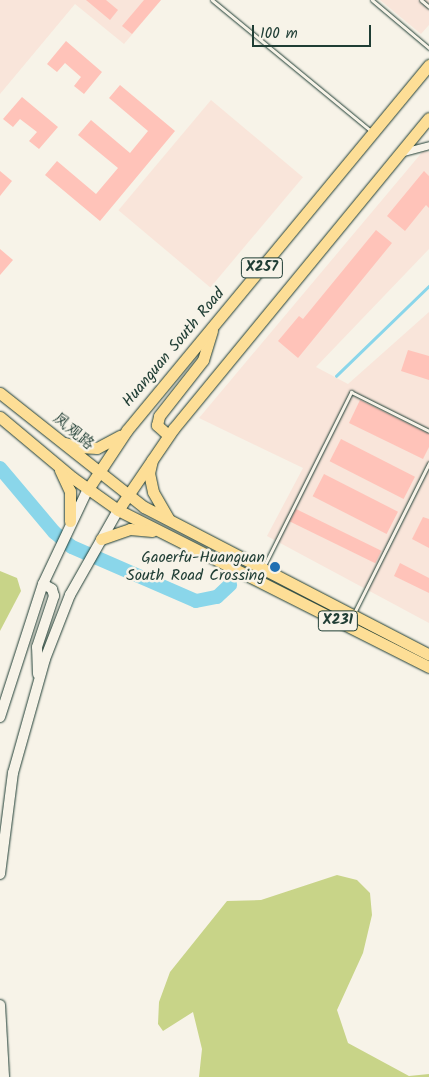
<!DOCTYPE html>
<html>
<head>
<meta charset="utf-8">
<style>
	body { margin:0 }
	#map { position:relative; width:429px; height:1077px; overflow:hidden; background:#f7f3e8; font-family:Kalam,"LXGW WenKai TC",sans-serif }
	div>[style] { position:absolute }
	.built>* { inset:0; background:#f9e5da; transform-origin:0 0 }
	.green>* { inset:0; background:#c8d488 }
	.stream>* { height:2.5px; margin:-1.25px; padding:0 1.25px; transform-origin:1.25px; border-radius:1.25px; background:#8ad6ea }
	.river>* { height:14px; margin:-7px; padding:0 7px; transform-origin:7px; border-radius:7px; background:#8ad6ea }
	.building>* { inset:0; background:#ffc3b9; transform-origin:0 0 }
	.roads { filter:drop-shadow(0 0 1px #1f3d34) drop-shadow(0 0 1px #1f3d34) }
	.lane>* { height:3px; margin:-1.5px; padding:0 1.5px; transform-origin:1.5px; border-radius:1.5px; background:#f7f3e8 }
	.street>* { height:7px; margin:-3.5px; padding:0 3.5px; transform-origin:3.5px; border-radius:3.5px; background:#f7f3e8 }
	.secondary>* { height:10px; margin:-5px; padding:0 5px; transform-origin:5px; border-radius:5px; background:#f7f3e8 }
	.primary>* { height:11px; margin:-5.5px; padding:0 5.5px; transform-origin:5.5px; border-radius:5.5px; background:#fdde96 }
	.dots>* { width:14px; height:14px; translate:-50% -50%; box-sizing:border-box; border:2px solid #f7f3e8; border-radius:50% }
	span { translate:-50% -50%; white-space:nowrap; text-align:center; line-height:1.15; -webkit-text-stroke:5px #f7f3e8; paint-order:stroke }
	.shield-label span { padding:1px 4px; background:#f7f3e8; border:1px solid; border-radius:4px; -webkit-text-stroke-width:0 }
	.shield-label { font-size:15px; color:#1f3d34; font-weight:700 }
	.street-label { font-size:16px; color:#1f3d34 }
	.poi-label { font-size:16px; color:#1f3d34 }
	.right { translate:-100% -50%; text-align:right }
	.scale { position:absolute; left:252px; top:25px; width:119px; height:22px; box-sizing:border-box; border:2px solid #1f3d34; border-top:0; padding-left:6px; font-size:15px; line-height:18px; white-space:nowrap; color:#1f3d34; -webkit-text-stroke:4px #f7f3e8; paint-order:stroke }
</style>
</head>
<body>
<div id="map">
	<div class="built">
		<i style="clip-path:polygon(0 0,161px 0,124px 44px,75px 4px,0 94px)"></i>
		<i style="clip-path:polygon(380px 0,429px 0,429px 25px,421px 34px)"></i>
		<i style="left:211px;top:100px;width:120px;height:144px;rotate:40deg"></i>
		<i style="clip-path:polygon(424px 150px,429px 152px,429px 249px,316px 367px,348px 384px,429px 312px,429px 623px,267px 536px,303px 468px,199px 418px)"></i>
	</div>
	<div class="green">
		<i style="clip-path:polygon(0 571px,17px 578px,21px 591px,0 631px)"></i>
		<i style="clip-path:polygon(337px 875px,357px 880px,370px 893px,372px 915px,363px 953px,337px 1010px,348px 1043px,409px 1076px,429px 1074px,429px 1077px,199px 1077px,202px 1049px,193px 1012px,163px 1031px,158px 1024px,159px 1002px,170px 972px,227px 901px,261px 900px)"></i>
	</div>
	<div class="stream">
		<i style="left:336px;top:376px;width:129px;rotate:-44.1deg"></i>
	</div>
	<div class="river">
		<i style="left:0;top:468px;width:84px;rotate:49.8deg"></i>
		<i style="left:54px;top:532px;width:23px;rotate:40deg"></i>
		<i style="left:72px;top:547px;width:135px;rotate:23.5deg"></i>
		<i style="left:196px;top:601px;width:21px;rotate:-11deg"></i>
		<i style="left:217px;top:597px;width:18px;rotate:-43deg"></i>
	</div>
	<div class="building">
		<i style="clip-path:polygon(86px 0,106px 0,118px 10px,110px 20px)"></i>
		<i style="clip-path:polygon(144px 0,161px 0,132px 34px,122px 26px)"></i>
		<i style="clip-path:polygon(66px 41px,102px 72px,84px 94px,74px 86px,81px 77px,65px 63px,57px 72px,47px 64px)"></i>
		<i style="clip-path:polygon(120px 85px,175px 131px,100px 221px,45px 175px,57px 161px,96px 194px,118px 168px,78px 135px,91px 120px,130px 153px,148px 131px,109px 98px)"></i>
		<i style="clip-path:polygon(22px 97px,58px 127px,39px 149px,29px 141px,37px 132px,20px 119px,13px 127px,3px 119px)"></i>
		<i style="clip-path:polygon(0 171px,12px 181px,0 196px)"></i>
		<i style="clip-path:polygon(424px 171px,429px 176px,429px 208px,426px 205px,405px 231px,387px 216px)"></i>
		<i style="clip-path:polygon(376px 230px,392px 243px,298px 358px,278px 341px,299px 316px,303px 319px)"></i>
		<i style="clip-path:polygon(0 249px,13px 260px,0 275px)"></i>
		<i style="clip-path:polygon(408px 350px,429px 356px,429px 380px,401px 371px)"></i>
		<i style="clip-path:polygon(360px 400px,429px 434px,429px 447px,423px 459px,349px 423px)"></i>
		<i style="left:341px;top:439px;width:83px;height:25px;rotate:27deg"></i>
		<i style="left:324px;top:474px;width:83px;height:25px;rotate:27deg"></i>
		<i style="left:296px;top:509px;width:95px;height:14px;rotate:26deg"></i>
		<i style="clip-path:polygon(423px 517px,429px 519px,429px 548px,412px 539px)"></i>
		<i style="clip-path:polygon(400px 563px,429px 578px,429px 593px,394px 576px)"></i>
	</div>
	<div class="roads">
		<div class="lane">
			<i style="left:212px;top:0;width:207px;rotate:39.5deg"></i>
			<i style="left:372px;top:0;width:75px;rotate:40.1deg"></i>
			<i style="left:421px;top:0;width:11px;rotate:41deg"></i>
			<i style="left:264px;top:566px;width:195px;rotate:-63.4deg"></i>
			<i style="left:351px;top:392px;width:87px;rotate:26.6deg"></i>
			<i style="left:354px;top:613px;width:168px;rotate:-63.4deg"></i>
		</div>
		<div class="street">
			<i style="left:403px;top:152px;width:27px;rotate:-15deg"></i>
		</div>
		<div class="secondary">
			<i style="left:38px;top:674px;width:27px;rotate:-92deg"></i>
			<i style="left:37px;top:647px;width:54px;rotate:-71.6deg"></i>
			<i style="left:54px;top:596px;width:7px;rotate:-106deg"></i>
			<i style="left:52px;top:589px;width:10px;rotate:-151deg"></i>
			<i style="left:0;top:717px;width:140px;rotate:-72.1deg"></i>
			<i style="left:43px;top:584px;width:105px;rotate:-64.7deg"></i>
			<i style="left:0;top:874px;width:102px;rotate:-82.7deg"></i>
			<i style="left:13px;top:773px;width:118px;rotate:-74.3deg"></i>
			<i style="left:45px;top:659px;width:69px;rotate:-68.7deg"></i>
			<i style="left:70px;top:595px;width:98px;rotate:-60.5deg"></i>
			<i style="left:0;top:1005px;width:72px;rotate:86.8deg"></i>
		</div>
		<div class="primary">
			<i style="left:0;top:393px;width:184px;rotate:38.4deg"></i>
			<i style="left:144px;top:507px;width:321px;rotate:27.4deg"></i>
			<i style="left:0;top:417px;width:95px;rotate:39.9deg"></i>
			<i style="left:73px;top:478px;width:55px;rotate:35.4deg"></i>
			<i style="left:118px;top:510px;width:348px;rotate:26.8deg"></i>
			<i style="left:168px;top:435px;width:15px;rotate:-138deg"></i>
			<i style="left:157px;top:425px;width:9px;rotate:-77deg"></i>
			<i style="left:159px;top:416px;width:71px;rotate:-51.8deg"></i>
			<i style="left:203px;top:360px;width:31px;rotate:-73deg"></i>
			<i style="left:65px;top:443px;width:14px;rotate:17deg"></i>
			<i style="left:78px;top:447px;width:19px;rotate:3deg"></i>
			<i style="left:97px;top:448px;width:26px;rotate:-28deg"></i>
			<i style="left:152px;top:460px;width:13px;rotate:103deg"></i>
			<i style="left:149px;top:473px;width:19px;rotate:78deg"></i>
			<i style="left:153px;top:492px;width:30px;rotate:60deg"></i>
			<i style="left:60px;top:470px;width:23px;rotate:65deg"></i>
			<i style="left:70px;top:491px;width:30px;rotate:90deg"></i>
			<i style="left:88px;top:489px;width:71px;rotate:-56.5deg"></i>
			<i style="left:127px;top:430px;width:474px;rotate:-50.4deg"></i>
			<i style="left:118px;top:510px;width:99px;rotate:-55.7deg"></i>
			<i style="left:174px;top:428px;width:401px;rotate:-50.6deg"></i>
			<i style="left:101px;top:539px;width:31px;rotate:-19deg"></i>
			<i style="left:130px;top:529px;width:22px;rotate:5deg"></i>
		</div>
	</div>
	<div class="dots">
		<i style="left:275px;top:567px;background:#1f6fb2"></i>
	</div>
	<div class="shield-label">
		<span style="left:262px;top:268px">X257</span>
		<span style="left:338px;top:621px">X231</span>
	</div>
	<div class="street-label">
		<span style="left:174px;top:348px;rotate:-50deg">Huanguan South Road</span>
		<span style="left:73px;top:432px;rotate:39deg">凤观路</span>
	</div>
	<div class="poi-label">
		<span class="right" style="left:265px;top:567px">Gaoerfu-Huanguan<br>South Road Crossing</span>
	</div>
	<div class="scale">100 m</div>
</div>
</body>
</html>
